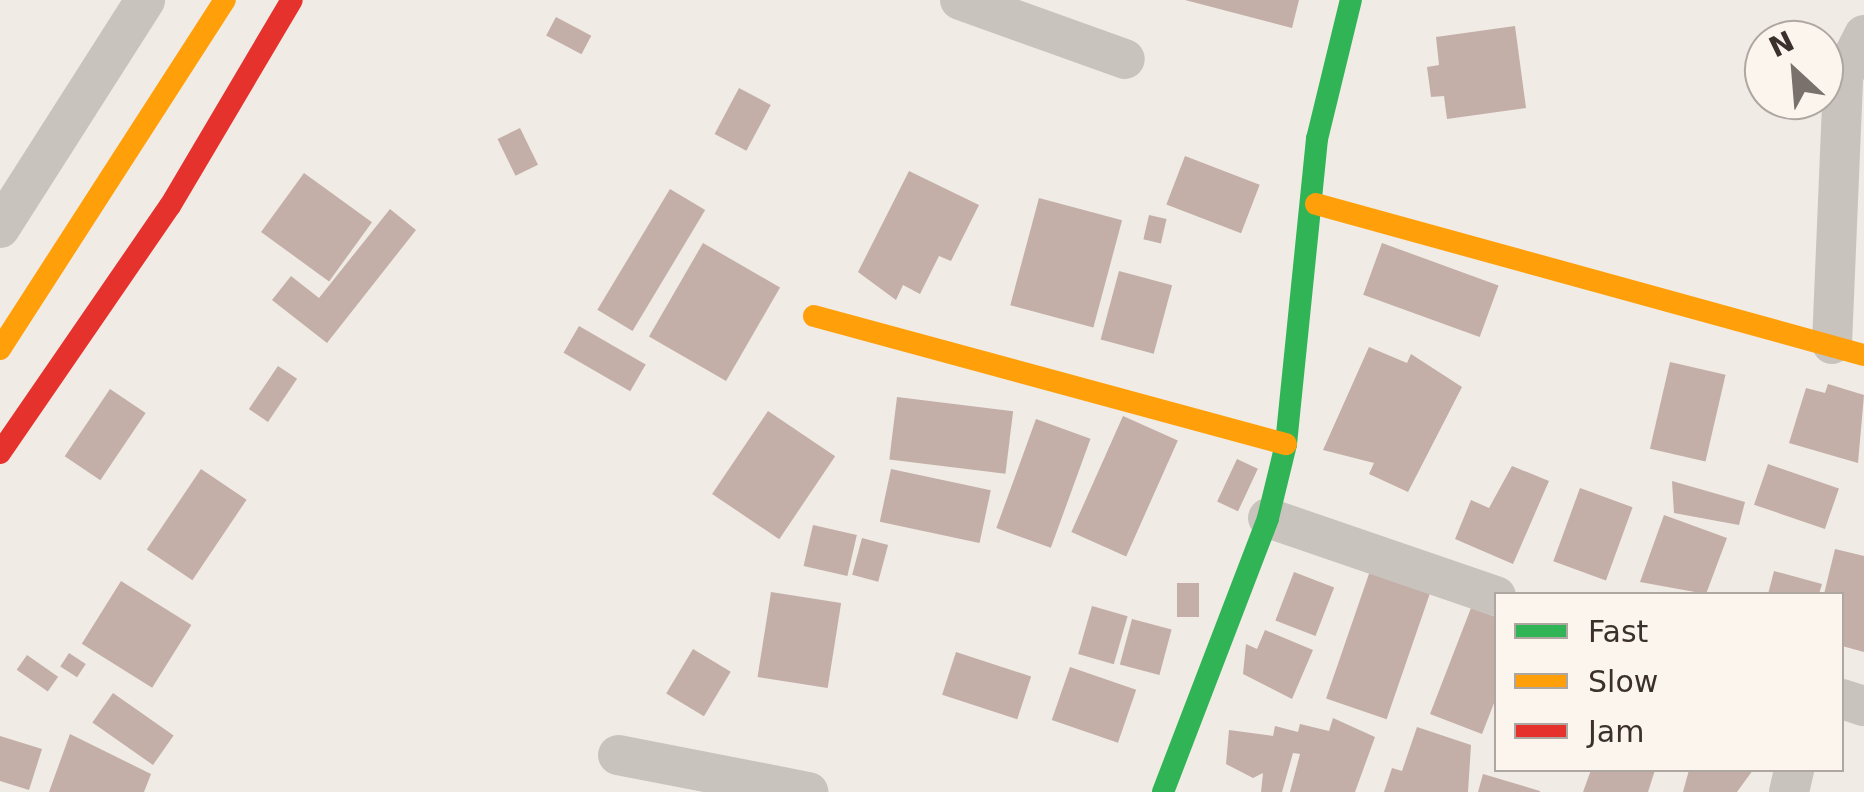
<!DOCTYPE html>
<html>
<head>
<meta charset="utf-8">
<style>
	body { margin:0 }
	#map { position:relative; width:1864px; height:792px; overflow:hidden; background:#f0ebe5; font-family:"DejaVu Sans",sans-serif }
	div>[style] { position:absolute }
	.building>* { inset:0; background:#c3afa7; transform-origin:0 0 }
	.street>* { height:40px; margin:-20px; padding:0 20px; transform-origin:20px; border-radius:20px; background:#c9c3be }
	.fast>* { height:22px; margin:-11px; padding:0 11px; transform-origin:11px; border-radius:11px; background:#30b455 }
	.slow>* { height:22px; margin:-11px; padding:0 11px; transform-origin:11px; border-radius:11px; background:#ff9f0a }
	.jam>* { height:22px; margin:-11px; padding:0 11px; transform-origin:11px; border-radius:11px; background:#e5322d }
	span { translate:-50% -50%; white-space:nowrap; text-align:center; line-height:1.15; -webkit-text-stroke:9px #fbf5ee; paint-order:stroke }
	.legend { position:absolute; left:1494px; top:592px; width:350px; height:180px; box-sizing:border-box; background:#fbf5ee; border:2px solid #aea6a0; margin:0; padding:12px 18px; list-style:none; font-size:30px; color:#3b302b }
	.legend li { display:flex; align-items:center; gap:20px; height:50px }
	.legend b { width:50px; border:2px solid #aea6a0 }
	.north { position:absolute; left:1744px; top:20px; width:100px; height:100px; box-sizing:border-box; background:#fbf5ee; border:2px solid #aea6a0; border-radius:50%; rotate:334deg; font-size:28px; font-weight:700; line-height:40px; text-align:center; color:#3b302b }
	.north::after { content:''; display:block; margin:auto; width:35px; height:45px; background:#7a716c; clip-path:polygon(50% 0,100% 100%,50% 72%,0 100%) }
</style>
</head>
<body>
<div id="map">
	<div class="building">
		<i style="clip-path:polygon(1185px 0,1299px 0,1292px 28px)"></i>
		<i style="left:556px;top:17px;width:40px;height:21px;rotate:28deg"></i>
		<i style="clip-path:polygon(1515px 26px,1526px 108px,1447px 119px,1444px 96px,1431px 97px,1427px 67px,1439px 65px,1436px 37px)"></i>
		<i style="left:739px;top:88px;width:36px;height:52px;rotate:28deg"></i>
		<i style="left:520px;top:128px;width:41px;height:25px;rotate:64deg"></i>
		<i style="left:1185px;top:156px;width:80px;height:52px;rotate:21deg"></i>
		<i style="clip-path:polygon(909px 171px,979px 205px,951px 261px,939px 256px,920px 294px,903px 285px,896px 300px,858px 272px)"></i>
		<i style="left:304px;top:173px;width:84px;height:73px;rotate:36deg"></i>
		<i style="left:670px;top:189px;width:41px;height:141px;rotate:31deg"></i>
		<i style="left:1039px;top:198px;width:86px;height:111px;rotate:15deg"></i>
		<i style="clip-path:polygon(390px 209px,416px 230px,327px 343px,272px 300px,291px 276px,319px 298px)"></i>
		<i style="left:1149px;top:215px;width:18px;height:25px;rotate:13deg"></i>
		<i style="left:703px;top:243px;width:89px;height:108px;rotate:30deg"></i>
		<i style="left:1382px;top:243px;width:124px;height:55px;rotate:20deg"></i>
		<i style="left:1119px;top:271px;width:55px;height:71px;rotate:15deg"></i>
		<i style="left:579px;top:326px;width:77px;height:31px;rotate:30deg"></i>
		<i style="clip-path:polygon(1369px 347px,1407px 363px,1411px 354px,1462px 387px,1408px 492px,1369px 474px,1374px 463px,1323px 450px)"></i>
		<i style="left:1670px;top:362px;width:57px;height:89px;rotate:13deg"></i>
		<i style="left:278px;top:366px;width:23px;height:52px;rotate:34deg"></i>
		<i style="clip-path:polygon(1828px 384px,1864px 395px,1858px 463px,1789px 443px,1806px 388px,1825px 393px)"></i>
		<i style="left:110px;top:389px;width:43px;height:81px;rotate:34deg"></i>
		<i style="left:897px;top:397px;width:117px;height:63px;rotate:7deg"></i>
		<i style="left:768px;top:411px;width:81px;height:100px;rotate:34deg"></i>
		<i style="left:1123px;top:416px;width:60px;height:127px;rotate:24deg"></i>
		<i style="left:1036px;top:419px;width:58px;height:116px;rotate:20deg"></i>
		<i style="left:1237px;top:459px;width:23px;height:47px;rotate:25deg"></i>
		<i style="left:1768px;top:464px;width:75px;height:43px;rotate:19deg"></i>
		<i style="clip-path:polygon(1512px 466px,1549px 481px,1513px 564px,1455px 539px,1471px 500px,1489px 508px)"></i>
		<i style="left:201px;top:469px;width:55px;height:97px;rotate:34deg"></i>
		<i style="left:891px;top:469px;width:102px;height:54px;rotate:12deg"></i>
		<i style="clip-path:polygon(1672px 481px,1745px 502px,1739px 525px,1674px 513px)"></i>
		<i style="left:1580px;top:488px;width:56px;height:78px;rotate:20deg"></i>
		<i style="clip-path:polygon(1664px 515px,1727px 538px,1706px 594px,1640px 582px)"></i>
		<i style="left:813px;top:525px;width:45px;height:42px;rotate:13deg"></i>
		<i style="left:862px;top:538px;width:27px;height:38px;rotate:15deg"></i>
		<i style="clip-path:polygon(1835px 549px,1864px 556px,1864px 652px,1842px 646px,1842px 594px,1824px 594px)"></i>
		<i style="left:1371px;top:568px;width:64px;height:138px;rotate:19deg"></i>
		<i style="clip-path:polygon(1774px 571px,1822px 584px,1819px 594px,1768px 594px)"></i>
		<i style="left:1294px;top:572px;width:43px;height:52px;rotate:21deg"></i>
		<i style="left:121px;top:581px;width:83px;height:74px;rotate:32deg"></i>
		<i style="left:1177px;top:583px;width:22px;height:34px"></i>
		<i style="left:771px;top:592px;width:71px;height:86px;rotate:9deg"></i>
		<i style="left:1092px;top:606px;width:37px;height:50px;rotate:16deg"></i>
		<i style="clip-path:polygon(1471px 608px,1496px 617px,1496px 698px,1482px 734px,1430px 714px)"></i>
		<i style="left:1132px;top:619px;width:41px;height:47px;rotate:15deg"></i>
		<i style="clip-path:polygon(1265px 630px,1313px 650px,1292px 699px,1243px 674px,1246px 644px,1257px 649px)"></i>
		<i style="left:693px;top:649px;width:44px;height:52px;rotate:31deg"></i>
		<i style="left:956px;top:652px;width:79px;height:45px;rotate:18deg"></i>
		<i style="left:69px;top:653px;width:20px;height:16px;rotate:33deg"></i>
		<i style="left:27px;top:655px;width:38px;height:18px;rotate:35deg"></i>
		<i style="left:1070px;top:667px;width:70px;height:56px;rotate:19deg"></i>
		<i style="left:113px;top:693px;width:74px;height:36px;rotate:35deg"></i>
		<i style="clip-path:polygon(1333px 718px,1375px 737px,1355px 792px,1290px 792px,1300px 754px,1293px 753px,1282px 792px,1261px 792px,1263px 773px,1253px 778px,1226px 764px,1229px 730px,1273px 736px,1275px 726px,1298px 732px,1300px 724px,1329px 731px)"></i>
		<i style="clip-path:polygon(1417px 727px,1471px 745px,1468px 792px,1384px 792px,1392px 768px,1402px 771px)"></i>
		<i style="clip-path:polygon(70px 734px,151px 774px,144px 792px,49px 792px)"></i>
		<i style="clip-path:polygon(0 736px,42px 749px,29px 790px,0 781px)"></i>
		<i style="clip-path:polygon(1591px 770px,1655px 770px,1648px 792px,1583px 792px)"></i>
		<i style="clip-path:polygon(1689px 770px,1753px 770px,1737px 792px,1683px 792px)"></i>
		<i style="clip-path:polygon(1483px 774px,1540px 791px,1540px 792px,1478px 792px)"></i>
	</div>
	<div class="street">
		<i style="left:960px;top:0;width:175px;rotate:19.7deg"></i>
		<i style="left:0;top:228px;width:270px;rotate:-57.5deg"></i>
		<i style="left:1832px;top:344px;width:268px;rotate:-87.6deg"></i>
		<i style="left:1843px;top:76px;width:46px;rotate:-62.9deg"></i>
		<i style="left:1268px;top:518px;width:241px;rotate:18.9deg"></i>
		<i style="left:1842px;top:699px;width:23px;rotate:18deg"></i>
		<i style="left:618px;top:755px;width:194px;rotate:11deg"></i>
		<i style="left:1789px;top:792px;width:23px;rotate:-77deg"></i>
	</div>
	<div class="fast">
		<i style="left:1163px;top:792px;width:293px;rotate:-69deg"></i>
		<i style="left:1268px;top:518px;width:76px;rotate:-76.3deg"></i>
		<i style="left:1286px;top:444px;width:307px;rotate:-84.2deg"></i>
		<i style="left:1317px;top:139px;width:143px;rotate:-76.3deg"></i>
	</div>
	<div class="slow">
		<i style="left:1316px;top:204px;width:568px;rotate:15.41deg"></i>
		<i style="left:814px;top:316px;width:489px;rotate:15.2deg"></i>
		<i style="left:0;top:349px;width:415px;rotate:-57.2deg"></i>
	</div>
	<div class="jam">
		<i style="left:0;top:453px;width:300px;rotate:-55.5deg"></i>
		<i style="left:170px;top:206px;width:239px;rotate:-59.4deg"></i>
	</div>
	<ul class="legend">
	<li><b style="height:12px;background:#30b455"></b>Fast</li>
	<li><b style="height:12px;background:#ff9f0a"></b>Slow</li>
	<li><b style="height:12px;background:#e5322d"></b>Jam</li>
	</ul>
	<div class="north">N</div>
</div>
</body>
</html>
